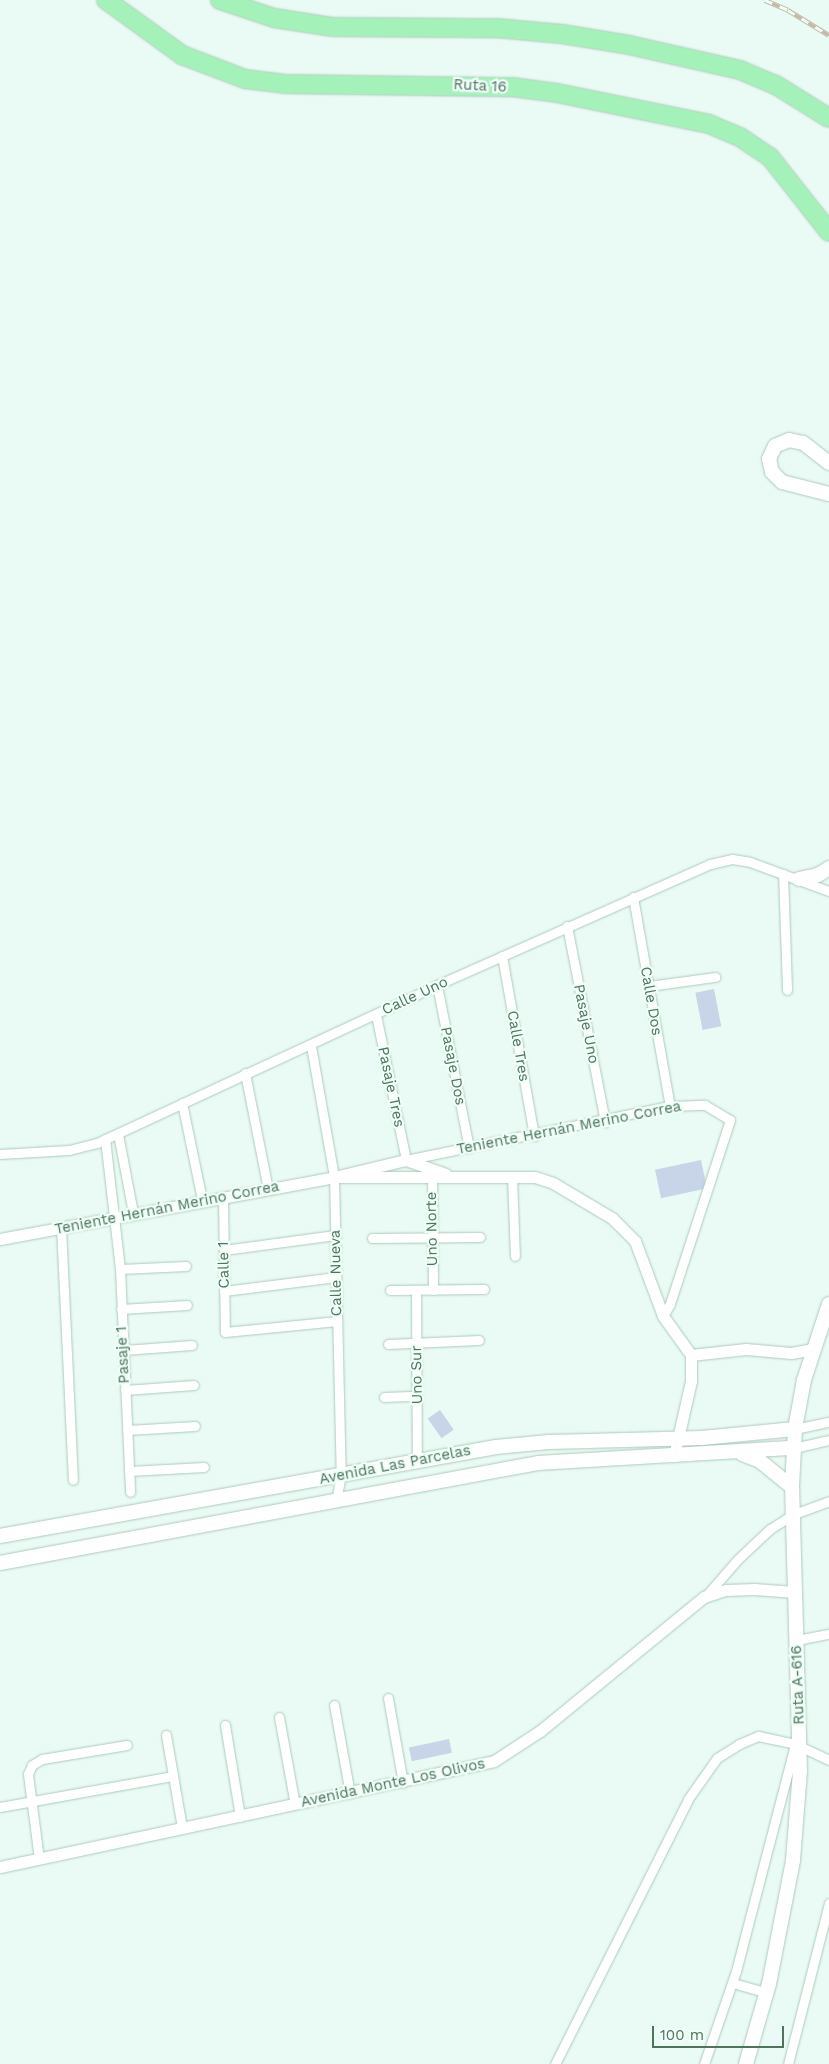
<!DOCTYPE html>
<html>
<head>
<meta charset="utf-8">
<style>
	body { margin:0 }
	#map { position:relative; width:829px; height:2064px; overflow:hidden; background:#e9fbf4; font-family:"Work Sans",sans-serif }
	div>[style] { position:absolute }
	.green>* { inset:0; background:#c8d4e8; transform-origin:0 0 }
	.roads { filter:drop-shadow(0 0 1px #adcaba) drop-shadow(0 0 1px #adcaba) }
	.minor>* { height:9px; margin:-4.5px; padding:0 4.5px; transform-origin:4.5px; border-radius:4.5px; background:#fff }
	.tertiary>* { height:11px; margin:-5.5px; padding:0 5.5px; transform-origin:5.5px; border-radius:5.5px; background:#fff }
	.secondary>* { height:14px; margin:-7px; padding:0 7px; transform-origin:7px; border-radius:7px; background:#fff }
	.motorway>* { height:18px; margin:-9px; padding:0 9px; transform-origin:9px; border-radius:9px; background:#a5f1ba }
	.rail>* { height:4.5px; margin-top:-2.25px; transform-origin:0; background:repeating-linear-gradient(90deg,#effef8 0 8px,#c5b8a7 0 16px); box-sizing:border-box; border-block:1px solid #c5b8a7 }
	span { translate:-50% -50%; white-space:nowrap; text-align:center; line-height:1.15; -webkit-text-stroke:4.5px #effef8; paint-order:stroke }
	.street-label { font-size:15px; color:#4e745c }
	.scale { position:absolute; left:652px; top:2026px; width:132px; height:22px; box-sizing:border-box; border:2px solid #4e745c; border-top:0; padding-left:6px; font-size:15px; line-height:18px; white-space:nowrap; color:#4e745c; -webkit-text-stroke:4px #effef8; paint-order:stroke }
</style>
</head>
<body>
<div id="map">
	<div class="green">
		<i style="left:714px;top:989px;width:38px;height:19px;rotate:79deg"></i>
		<i style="left:701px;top:1160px;width:29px;height:47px;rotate:78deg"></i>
		<i style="left:440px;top:1410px;width:24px;height:15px;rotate:55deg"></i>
		<i style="left:449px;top:1739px;width:14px;height:41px;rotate:78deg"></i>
	</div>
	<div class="roads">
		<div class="minor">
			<i style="left:783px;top:874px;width:116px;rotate:88deg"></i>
			<i style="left:633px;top:897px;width:212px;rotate:80deg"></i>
			<i style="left:567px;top:926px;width:200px;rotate:79deg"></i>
			<i style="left:502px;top:956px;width:183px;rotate:79.9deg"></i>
			<i style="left:437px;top:985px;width:166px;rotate:78.9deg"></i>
			<i style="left:649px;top:986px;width:67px;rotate:-7.8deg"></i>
			<i style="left:376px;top:1015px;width:148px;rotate:78.3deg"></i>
			<i style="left:406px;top:1160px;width:269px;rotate:-11.6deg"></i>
			<i style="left:670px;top:1106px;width:35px;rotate:-2deg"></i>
			<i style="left:705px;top:1105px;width:29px;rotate:31deg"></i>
			<i style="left:730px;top:1120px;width:194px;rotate:108.1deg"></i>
			<i style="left:670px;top:1304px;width:14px;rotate:120deg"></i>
			<i style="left:311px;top:1046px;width:133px;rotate:80deg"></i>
			<i style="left:334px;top:1177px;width:298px;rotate:88.7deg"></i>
			<i style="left:341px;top:1475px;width:26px;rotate:101deg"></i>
			<i style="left:245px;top:1073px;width:118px;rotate:78.8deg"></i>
			<i style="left:182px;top:1103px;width:99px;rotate:78.3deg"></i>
			<i style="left:118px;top:1134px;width:80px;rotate:79.2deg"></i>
			<i style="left:105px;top:1139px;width:131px;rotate:83.4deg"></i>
			<i style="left:120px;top:1269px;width:223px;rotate:87.4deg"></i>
			<i style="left:0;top:1154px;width:69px;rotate:-3.3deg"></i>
			<i style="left:69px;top:1150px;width:29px;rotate:-14deg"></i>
			<i style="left:97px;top:1143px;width:375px;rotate:-24.9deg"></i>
			<i style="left:437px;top:985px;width:299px;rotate:-23.9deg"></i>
			<i style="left:710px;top:864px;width:23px;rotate:-13deg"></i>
			<i style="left:732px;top:859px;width:18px;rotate:9deg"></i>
			<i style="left:750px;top:862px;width:84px;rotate:20.2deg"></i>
			<i style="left:432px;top:1173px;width:117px;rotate:89.5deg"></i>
			<i style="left:512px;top:1176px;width:80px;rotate:87.9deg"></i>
			<i style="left:223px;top:1197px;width:135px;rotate:89.2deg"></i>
			<i style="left:225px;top:1332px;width:113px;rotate:-5.6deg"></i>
			<i style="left:61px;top:1227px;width:253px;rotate:87.3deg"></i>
			<i style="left:372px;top:1238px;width:108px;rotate:-0.5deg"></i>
			<i style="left:224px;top:1250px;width:112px;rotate:-7.7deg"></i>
			<i style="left:120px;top:1269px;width:66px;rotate:-2.6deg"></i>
			<i style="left:390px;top:1290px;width:94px;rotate:-0.6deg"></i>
			<i style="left:416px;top:1290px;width:171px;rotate:89.7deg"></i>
			<i style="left:224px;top:1291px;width:113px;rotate:-7.1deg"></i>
			<i style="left:121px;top:1309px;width:66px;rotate:-3.5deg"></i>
			<i style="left:388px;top:1344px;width:91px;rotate:-2.5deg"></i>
			<i style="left:124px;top:1350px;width:68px;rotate:-4.2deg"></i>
			<i style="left:125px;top:1390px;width:69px;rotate:-4.1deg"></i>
			<i style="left:384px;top:1397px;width:33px;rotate:-2deg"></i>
			<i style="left:795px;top:1429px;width:35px;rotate:-12deg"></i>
			<i style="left:127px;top:1430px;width:68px;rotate:-3.4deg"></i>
			<i style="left:794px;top:1448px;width:36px;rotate:-13deg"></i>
			<i style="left:129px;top:1471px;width:75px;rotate:-3.1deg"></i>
			<i style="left:705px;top:1597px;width:50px;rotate:-49deg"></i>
			<i style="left:738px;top:1559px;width:44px;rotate:-43.2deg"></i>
			<i style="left:770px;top:1529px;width:28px;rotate:-32deg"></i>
			<i style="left:794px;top:1514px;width:37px;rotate:-20deg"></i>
			<i style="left:797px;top:1640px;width:33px;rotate:-11deg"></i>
			<i style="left:388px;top:1698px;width:86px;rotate:80deg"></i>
			<i style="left:334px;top:1705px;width:90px;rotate:79.8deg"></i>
			<i style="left:279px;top:1717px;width:89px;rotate:79.7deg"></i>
			<i style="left:225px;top:1725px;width:93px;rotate:80.7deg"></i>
			<i style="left:166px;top:1735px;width:94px;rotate:80.2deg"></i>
			<i style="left:0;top:1807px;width:176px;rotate:-10.2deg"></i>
			<i style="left:39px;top:1859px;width:86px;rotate:-97.4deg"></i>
			<i style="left:28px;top:1774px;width:10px;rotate:-66deg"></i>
			<i style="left:32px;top:1765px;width:12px;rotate:-31deg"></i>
			<i style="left:42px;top:1759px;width:86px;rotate:-9.4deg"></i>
			<i style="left:733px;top:1983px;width:35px;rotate:16deg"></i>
			<i style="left:555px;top:2064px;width:297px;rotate:-63.3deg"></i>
			<i style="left:688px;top:1799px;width:50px;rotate:-54.7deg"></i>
			<i style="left:717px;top:1758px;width:26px;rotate:-32deg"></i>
			<i style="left:739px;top:1744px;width:21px;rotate:-23deg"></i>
			<i style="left:758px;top:1736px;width:38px;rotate:12deg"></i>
			<i style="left:704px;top:2064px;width:98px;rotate:-71deg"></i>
			<i style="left:736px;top:1971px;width:235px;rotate:-75.4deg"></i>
			<i style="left:795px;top:1744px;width:38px;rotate:25deg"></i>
			<i style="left:788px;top:2064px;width:166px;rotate:-75.7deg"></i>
		</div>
		<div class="tertiary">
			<i style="left:334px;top:1177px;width:201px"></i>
			<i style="left:535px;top:1177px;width:19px;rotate:18deg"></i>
			<i style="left:553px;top:1183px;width:69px;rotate:30.7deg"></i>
			<i style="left:612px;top:1218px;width:33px;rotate:45deg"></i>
			<i style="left:635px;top:1241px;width:80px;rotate:69.5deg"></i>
			<i style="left:663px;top:1316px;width:48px;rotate:54.3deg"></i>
			<i style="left:691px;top:1355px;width:26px;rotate:90deg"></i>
			<i style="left:691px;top:1381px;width:77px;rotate:102.8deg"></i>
			<i style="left:0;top:1239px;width:340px;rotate:-10.5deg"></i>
			<i style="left:334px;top:1177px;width:74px;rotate:-13.3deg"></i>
			<i style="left:406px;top:1160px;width:42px;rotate:19.3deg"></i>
			<i style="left:691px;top:1355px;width:55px;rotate:-6.2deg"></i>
			<i style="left:746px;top:1349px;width:45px;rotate:5.1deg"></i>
			<i style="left:791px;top:1353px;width:23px;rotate:-10deg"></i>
			<i style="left:0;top:1867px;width:505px;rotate:-12.11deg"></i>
			<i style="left:494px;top:1761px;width:55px;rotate:-33.1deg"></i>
			<i style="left:540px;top:1731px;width:212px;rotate:-39.3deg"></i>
			<i style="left:704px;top:1597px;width:23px;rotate:-18deg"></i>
			<i style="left:726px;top:1590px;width:28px;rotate:-2deg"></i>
			<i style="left:754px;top:1589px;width:41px;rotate:4.2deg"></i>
		</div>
		<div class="secondary">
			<i style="left:829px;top:463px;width:33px;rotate:-142deg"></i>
			<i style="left:803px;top:443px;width:14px;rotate:-168deg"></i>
			<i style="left:789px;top:440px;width:15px;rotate:157deg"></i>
			<i style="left:775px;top:446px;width:14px;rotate:115deg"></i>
			<i style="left:769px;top:459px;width:13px;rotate:77deg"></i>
			<i style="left:772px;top:472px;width:14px;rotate:45deg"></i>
			<i style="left:782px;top:482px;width:49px;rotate:14.3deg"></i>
			<i style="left:799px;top:879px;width:19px;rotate:-12deg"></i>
			<i style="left:818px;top:875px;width:13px;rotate:-32deg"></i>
			<i style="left:742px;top:1454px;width:19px;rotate:21deg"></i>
			<i style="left:760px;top:1461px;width:41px;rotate:39.1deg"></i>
			<i style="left:0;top:1536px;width:504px;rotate:-10.17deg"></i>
			<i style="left:496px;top:1447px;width:53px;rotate:-5.4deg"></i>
			<i style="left:549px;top:1442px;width:153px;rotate:-1.5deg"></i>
			<i style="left:702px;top:1438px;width:93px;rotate:-5.5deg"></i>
			<i style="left:0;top:1563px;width:547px;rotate:-10.53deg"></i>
			<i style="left:538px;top:1463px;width:256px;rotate:-3.4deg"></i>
			<i style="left:746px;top:2064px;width:83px;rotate:-74deg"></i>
			<i style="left:769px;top:1984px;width:126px;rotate:-79deg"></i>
			<i style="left:793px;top:1860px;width:89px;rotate:-85.5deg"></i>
			<i style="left:800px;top:1771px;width:284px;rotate:-91.6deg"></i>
			<i style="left:792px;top:1487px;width:58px;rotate:-87deg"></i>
			<i style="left:795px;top:1429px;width:50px;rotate:-79.6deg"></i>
			<i style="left:804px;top:1380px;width:80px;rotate:-71.8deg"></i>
		</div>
		<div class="motorway">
			<i style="left:106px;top:0;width:94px;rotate:35.9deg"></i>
			<i style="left:182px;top:55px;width:67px;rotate:20.9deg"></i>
			<i style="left:245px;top:79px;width:38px;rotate:7deg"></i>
			<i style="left:283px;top:84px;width:229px;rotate:0.8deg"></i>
			<i style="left:512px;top:87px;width:45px;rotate:7.6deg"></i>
			<i style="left:557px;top:93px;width:155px;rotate:11.5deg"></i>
			<i style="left:709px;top:124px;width:34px;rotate:23deg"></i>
			<i style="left:740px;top:137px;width:36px;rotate:34deg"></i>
			<i style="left:770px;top:157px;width:95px;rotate:51.8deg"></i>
			<i style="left:220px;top:0;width:57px;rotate:18.4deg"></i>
			<i style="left:274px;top:18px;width:60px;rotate:8.7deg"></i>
			<i style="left:333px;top:27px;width:163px;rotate:0.4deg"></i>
			<i style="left:496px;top:28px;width:66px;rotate:5.2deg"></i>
			<i style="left:562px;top:34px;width:68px;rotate:9.3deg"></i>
			<i style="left:629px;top:45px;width:114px;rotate:12.7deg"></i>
			<i style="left:740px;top:70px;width:39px;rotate:23deg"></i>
			<i style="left:776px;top:85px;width:62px;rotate:31.9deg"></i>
		</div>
	</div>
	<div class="rail">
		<i style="left:765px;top:0;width:25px;rotate:23deg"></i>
		<i style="left:788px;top:10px;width:48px;rotate:31.4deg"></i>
	</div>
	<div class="street-label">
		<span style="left:480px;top:86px;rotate:3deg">Ruta 16</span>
		<span style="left:415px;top:996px;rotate:-25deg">Calle Uno</span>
		<span style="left:651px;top:1001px;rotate:80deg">Calle Dos</span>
		<span style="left:586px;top:1024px;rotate:79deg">Pasaje Uno</span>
		<span style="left:518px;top:1046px;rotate:80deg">Calle Tres</span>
		<span style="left:453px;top:1066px;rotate:79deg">Pasaje Dos</span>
		<span style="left:391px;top:1087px;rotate:78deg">Pasaje Tres</span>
		<span style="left:569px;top:1128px;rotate:-11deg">Teniente Hernán Merino Correa</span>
		<span style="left:167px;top:1208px;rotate:-11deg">Teniente Hernán Merino Correa</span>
		<span style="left:432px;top:1229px;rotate:-91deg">Uno Norte</span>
		<span style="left:224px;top:1265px;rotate:-91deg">Calle 1</span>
		<span style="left:336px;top:1273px;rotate:-91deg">Calle Nueva</span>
		<span style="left:123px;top:1355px;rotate:-93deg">Pasaje 1</span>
		<span style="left:417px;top:1375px;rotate:-91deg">Uno Sur</span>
		<span style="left:395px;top:1465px;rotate:-11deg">Avenida Las Parcelas</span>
		<span style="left:798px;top:1685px;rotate:-92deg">Ruta A-616</span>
		<span style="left:393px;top:1783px;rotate:-12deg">Avenida Monte Los Olivos</span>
	</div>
	<div class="scale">100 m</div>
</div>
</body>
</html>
